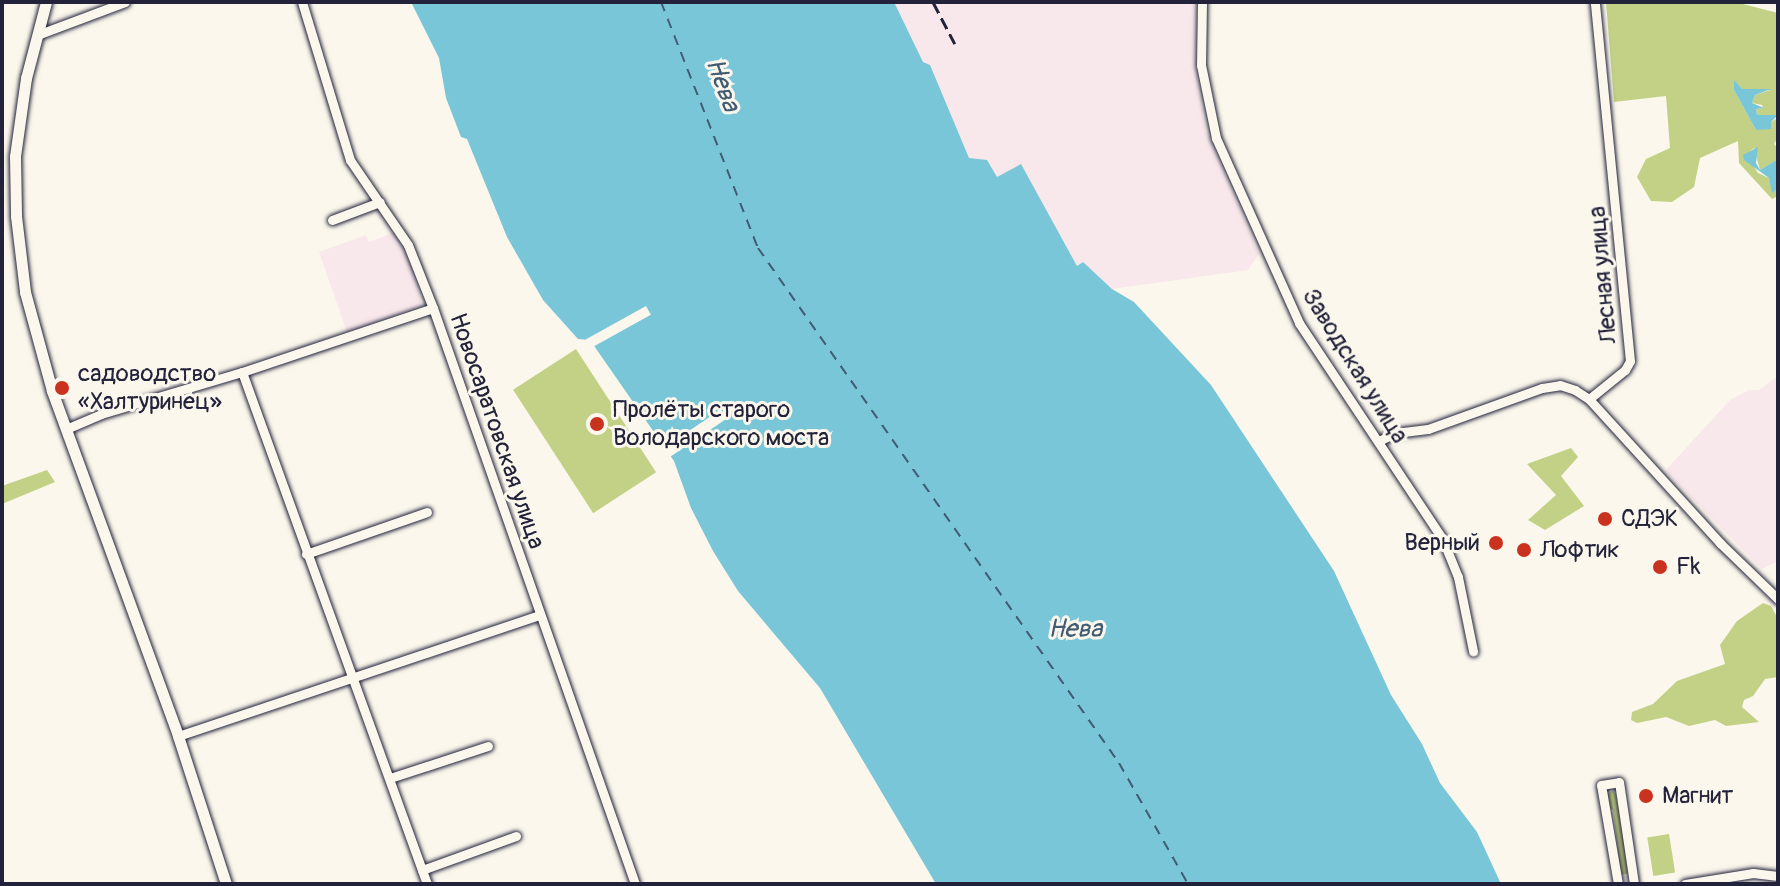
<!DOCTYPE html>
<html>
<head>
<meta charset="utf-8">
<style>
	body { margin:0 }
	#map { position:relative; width:1780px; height:886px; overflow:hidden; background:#fbf7ec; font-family:Pangolin,sans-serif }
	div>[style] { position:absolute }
	.built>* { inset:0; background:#f8e7eb }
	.green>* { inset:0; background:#c2d185; transform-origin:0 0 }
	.water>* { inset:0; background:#78c6d7 }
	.pier>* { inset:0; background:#fbf7ec; transform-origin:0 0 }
	.ferry>* { height:2px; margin-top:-1px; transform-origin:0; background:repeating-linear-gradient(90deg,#405b72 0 10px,transparent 0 18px) }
	.roads { filter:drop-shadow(0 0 2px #22223b) drop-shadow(0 0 2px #22223b) }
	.minor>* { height:9px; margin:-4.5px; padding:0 4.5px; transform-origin:4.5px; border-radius:4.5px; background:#fbf7ec }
	.major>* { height:11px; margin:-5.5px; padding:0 5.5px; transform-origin:5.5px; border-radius:5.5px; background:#fbf7ec }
	.rail>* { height:3px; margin-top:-1.5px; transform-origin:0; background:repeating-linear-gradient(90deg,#22223b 0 12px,transparent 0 18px) }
	.dots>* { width:22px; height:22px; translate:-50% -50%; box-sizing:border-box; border:4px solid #fbf7ec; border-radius:50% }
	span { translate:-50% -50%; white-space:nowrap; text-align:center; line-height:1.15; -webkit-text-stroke:6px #fbf7ec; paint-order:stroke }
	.street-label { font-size:24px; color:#22223b }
	.poi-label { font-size:24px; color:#22223b }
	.left { translate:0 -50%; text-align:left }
	.right { translate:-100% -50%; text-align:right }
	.water-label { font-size:26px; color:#405b72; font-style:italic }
	.frame { position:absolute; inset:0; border:4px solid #22223b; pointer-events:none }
</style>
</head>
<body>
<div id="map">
	<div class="built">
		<i style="clip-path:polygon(894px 2px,1196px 2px,1195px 65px,1206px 130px,1259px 254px,1248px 270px,1112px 289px,1083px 262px,1077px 266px,1021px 165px,997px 177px,969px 159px,930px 66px,923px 63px)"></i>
		<i style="clip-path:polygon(395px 232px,413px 270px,422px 306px,347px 332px,319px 252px,366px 235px,369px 242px)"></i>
		<i style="clip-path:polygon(1778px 376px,1778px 561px,1762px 569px,1665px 471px,1730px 400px,1749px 390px,1759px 390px)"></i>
	</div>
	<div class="green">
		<i style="clip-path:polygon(1606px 2px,1735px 2px,1778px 13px,1778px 115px,1757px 115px,1756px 109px,1763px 108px,1762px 105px,1752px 103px,1755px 95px,1770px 90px,1742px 89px,1734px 83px,1734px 90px,1756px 130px,1778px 118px,1778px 137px,1774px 144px,1778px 148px,1778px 159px,1760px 170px,1754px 148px,1749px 152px,1751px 162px,1758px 173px,1769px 178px,1773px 192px,1778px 189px,1778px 196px,1772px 199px,1739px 163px,1738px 141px,1700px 158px,1694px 187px,1672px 202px,1651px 201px,1637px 177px,1646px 159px,1670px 148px,1666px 96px,1614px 102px)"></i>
		<i style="left:576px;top:349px;width:147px;height:75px;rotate:57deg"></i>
		<i style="clip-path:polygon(1571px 448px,1578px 457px,1561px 476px,1584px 506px,1545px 530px,1528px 520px,1556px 495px,1527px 464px)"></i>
		<i style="clip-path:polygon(47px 470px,55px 482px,2px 504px,2px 486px)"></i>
		<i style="clip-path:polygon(1763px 603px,1771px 606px,1778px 619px,1778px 677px,1765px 679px,1753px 696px,1744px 700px,1742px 707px,1759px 722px,1726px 726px,1715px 720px,1689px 726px,1666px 717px,1637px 723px,1631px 720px,1632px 712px,1653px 704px,1677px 681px,1725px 664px,1720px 645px,1737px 621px)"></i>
		<i style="clip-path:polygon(1613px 791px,1616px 794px,1630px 873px,1621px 875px,1613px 810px,1608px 807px,1607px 794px)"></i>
		<i style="left:1669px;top:834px;width:39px;height:22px;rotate:81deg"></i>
	</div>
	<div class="water">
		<i style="clip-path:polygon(411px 2px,894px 2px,923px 62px,930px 65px,969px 158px,987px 160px,997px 177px,1021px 164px,1077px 266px,1083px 262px,1112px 289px,1134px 302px,1211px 385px,1334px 571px,1391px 695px,1422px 744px,1440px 783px,1477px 832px,1501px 884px,936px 884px,820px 688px,738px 591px,713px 551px,691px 508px,674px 461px,590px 340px,578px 339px,543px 300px,507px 237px,467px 139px,461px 137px,446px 98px,439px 58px)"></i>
		<i style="clip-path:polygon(1734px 80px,1742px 89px,1771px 89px,1755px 95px,1752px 103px,1764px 108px,1756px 109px,1757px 115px,1778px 115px,1771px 122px,1771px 129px,1756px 130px,1734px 90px)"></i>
		<i style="clip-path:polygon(1758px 147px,1756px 163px,1760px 170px,1778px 159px,1778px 189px,1772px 193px,1769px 178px,1744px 160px,1743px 155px)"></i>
	</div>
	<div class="pier">
		<i style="left:646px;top:306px;width:10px;height:69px;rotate:61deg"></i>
		<i style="left:720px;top:410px;width:11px;height:71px;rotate:56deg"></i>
	</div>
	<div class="ferry">
		<i style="left:661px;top:2px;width:264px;rotate:68.5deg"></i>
		<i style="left:758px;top:248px;width:629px;rotate:54.97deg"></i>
		<i style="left:1119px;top:763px;width:139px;rotate:60.3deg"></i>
	</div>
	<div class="roads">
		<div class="minor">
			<i style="left:302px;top:2px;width:165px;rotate:73.1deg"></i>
			<i style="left:350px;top:160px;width:103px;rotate:55.7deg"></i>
			<i style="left:408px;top:245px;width:68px;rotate:68.4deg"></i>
			<i style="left:433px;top:308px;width:610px;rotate:70.67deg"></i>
			<i style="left:1202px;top:2px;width:63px;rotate:90.9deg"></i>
			<i style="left:1201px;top:65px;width:75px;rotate:78.4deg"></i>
			<i style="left:1216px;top:138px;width:203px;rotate:65.8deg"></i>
			<i style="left:1299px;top:323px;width:260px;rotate:56.4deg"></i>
			<i style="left:1443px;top:540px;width:40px;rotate:68deg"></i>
			<i style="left:1458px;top:577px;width:76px;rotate:78.5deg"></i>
			<i style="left:37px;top:35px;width:94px;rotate:-20.6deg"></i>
			<i style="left:332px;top:220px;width:51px;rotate:-20.6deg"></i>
			<i style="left:242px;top:372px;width:544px;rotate:70.13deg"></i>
			<i style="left:1589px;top:399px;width:46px;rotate:-38.9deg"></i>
			<i style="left:1625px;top:370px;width:10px;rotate:-61deg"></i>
			<i style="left:1630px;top:361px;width:361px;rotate:-95.6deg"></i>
			<i style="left:66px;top:429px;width:38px;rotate:-23deg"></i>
			<i style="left:101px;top:414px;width:147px;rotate:-16.6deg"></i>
			<i style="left:242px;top:372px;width:201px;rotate:-18.5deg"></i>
			<i style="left:1379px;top:441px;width:18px;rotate:-27deg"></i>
			<i style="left:1395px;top:433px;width:33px;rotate:-7deg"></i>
			<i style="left:1428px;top:429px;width:121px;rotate:-19.8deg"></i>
			<i style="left:1542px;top:388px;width:18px;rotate:-9deg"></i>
			<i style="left:1560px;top:385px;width:16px;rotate:18deg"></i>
			<i style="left:1575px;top:390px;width:17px;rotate:33deg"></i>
			<i style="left:1589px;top:399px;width:195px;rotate:47.7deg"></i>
			<i style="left:1720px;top:543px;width:81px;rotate:44deg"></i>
			<i style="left:306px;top:554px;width:128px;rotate:-19.1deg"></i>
			<i style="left:178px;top:736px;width:381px;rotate:-18.5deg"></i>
			<i style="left:390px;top:778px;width:103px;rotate:-18.1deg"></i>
			<i style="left:422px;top:870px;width:100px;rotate:-19.9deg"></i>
			<i style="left:1618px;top:884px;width:100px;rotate:-99.7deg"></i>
			<i style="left:1601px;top:785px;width:18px;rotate:-9deg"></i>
			<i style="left:1619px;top:782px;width:103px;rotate:81.6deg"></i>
			<i style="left:1685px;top:884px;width:69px;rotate:-9.2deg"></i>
			<i style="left:1753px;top:873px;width:25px;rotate:7deg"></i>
		</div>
		<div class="major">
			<i style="left:46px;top:2px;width:79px;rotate:104.7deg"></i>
			<i style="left:26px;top:78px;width:79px;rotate:98deg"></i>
			<i style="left:15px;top:156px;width:60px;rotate:89deg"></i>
			<i style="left:16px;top:216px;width:77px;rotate:83.2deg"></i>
			<i style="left:25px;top:292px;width:103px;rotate:74.7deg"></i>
			<i style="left:52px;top:391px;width:367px;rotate:69.9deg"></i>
			<i style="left:178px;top:736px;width:156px;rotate:72deg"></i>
		</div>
	</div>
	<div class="rail">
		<i style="left:933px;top:2px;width:47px;rotate:62.4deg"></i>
	</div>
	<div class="dots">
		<i style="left:62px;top:388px;background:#c8321e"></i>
		<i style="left:597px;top:424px;background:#c8321e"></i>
		<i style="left:1605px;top:519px;background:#c8321e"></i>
		<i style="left:1496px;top:543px;background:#c8321e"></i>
		<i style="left:1524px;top:550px;background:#c8321e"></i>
		<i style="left:1660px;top:567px;background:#c8321e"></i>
		<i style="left:1646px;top:796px;background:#c8321e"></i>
	</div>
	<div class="street-label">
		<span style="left:1603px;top:275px;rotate:-95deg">Лесная улица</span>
		<span style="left:1355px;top:366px;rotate:58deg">Заводская улица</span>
		<span style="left:497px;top:431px;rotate:71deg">Новосаратовская улица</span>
	</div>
	<div class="poi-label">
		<span class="left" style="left:78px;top:388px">садоводство<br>«Халтуринец»</span>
		<span class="left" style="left:613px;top:424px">Пролёты старого<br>Володарского моста</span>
		<span class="left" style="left:1621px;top:519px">СДЭК</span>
		<span class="right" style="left:1480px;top:543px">Верный</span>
		<span class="left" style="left:1540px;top:550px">Лофтик</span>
		<span class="left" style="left:1676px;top:567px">Fk</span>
		<span class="left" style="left:1662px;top:796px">Магнит</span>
	</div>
	<div class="water-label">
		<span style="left:722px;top:85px;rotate:70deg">Нева</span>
		<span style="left:1075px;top:630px">Нева</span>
	</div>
	<div class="frame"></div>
</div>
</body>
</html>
